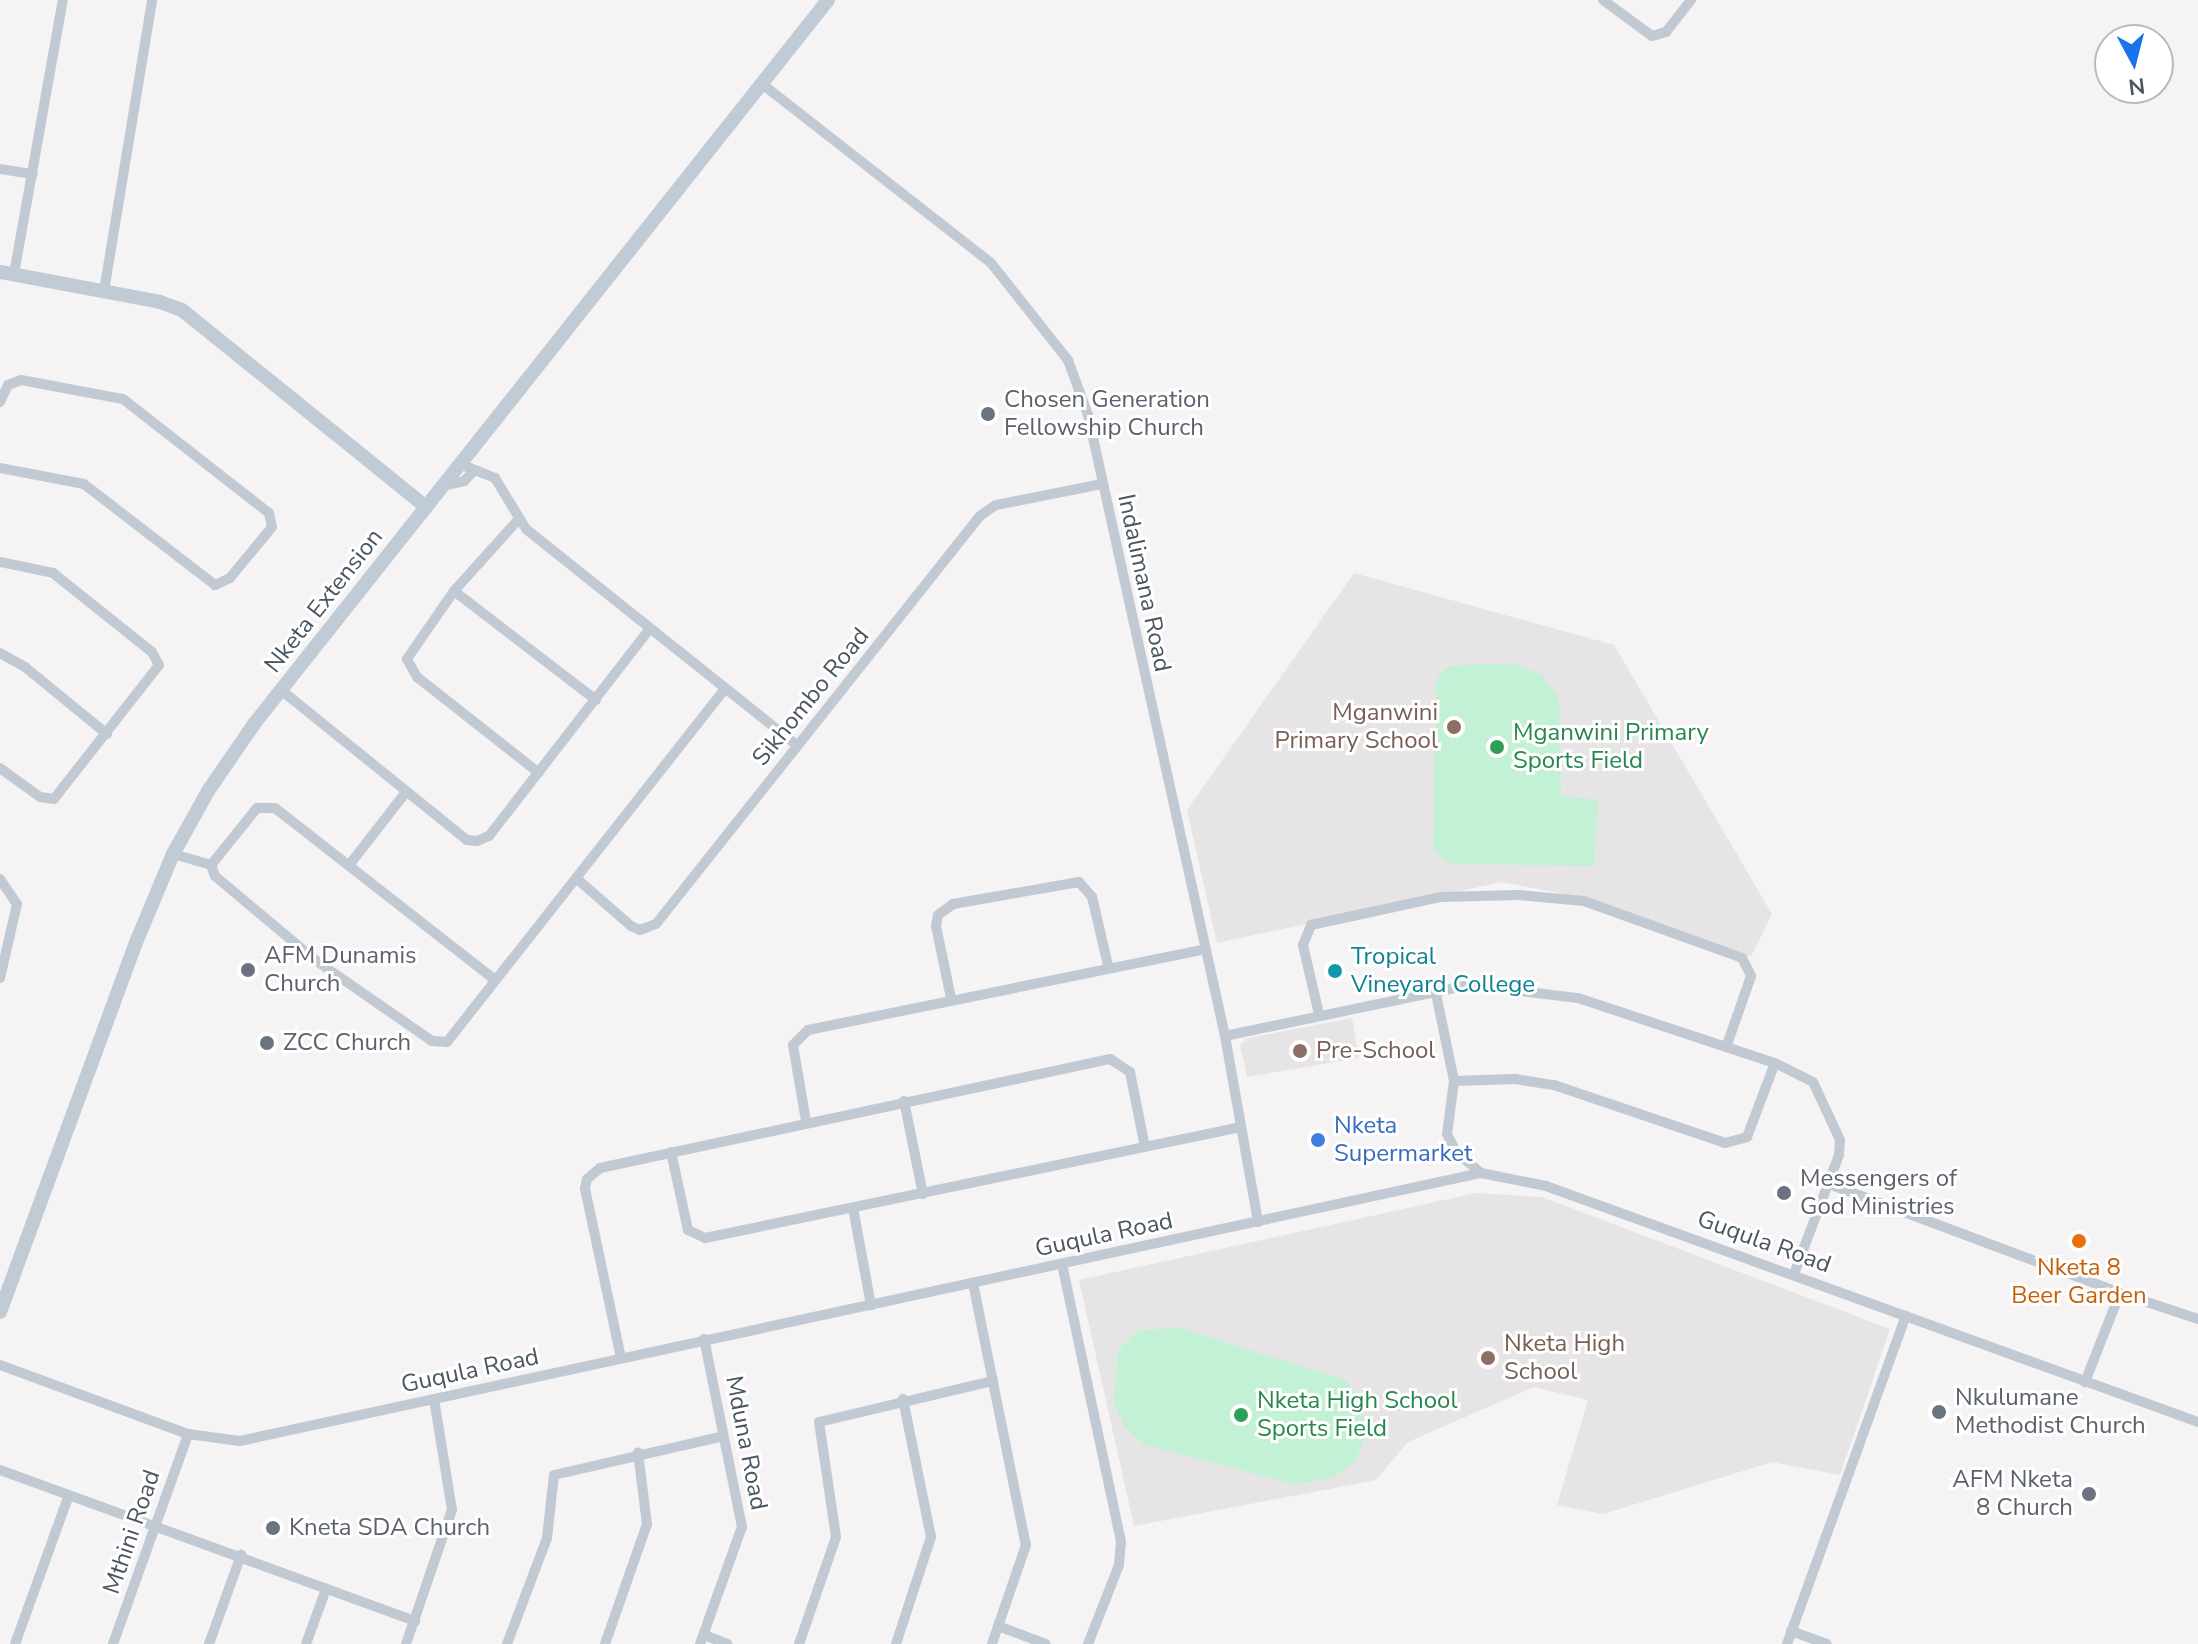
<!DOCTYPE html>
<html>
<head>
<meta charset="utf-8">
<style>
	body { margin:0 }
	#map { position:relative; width:2198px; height:1644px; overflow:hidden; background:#f5f3f3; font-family:"Nunito Sans",sans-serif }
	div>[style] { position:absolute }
	.education>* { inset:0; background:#e6e4e5 }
	.green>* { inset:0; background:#c3f1d5 }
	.street>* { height:10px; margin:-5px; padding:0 5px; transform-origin:5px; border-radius:5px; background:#c1cad2 }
	.secondary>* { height:14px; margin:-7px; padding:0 7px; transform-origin:7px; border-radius:7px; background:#c1cbd6 }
	.dots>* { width:22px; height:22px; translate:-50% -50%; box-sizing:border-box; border:4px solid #fff; border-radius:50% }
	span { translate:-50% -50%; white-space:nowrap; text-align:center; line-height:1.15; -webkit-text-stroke:6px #fff; paint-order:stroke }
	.worship-label { font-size:24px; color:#5b616d }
	.left { translate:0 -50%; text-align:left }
	.right { translate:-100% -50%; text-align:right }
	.street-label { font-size:24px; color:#4a5661 }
	.education-label { font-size:24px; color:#785e54 }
	.leisure-label { font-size:24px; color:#27864d }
	.culture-label { font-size:24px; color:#0d838f }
	.shop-label { font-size:24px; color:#366cbe }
	.food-label { font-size:24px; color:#c56008 }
	.north { position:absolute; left:2094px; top:24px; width:80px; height:80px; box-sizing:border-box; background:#fff; border:2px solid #b7bbc0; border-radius:50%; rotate:173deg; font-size:22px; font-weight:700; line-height:32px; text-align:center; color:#4a5661 }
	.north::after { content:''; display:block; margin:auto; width:28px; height:36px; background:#1a73e8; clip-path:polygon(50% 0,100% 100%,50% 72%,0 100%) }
</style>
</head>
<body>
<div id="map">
	<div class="education">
		<i style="clip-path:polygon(1354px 573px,1614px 645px,1772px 914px,1751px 957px,1584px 898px,1502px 882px,1217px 943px,1187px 810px)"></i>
		<i style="clip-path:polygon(1352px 1018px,1359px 1058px,1247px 1077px,1240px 1045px,1248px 1038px)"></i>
		<i style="clip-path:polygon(1476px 1193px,1542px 1197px,1890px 1329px,1840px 1475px,1772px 1462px,1603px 1514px,1557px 1505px,1588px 1400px,1534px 1387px,1408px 1442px,1376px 1480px,1134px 1526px,1079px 1280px)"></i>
	</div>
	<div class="green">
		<i style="clip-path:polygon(1481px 664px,1516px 664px,1543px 676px,1559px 699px,1561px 796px,1598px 800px,1594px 866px,1450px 864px,1433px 851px,1436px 680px,1449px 666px)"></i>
		<i style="clip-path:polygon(1177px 1327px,1345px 1380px,1362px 1402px,1364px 1439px,1355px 1462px,1332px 1478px,1294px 1484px,1145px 1445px,1125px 1427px,1114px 1403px,1118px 1350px,1137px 1331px)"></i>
	</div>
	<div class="street">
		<i style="left:1603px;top:0;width:61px;rotate:36.3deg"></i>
		<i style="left:1652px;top:36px;width:15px;rotate:-16deg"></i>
		<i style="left:1666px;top:32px;width:41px;rotate:-52deg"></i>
		<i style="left:762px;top:84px;width:291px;rotate:38deg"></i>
		<i style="left:991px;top:263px;width:124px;rotate:51.6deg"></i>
		<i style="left:1068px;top:360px;width:59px;rotate:70deg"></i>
		<i style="left:1088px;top:415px;width:636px;rotate:77.56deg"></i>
		<i style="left:1225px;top:1036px;width:189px;rotate:79.9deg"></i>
		<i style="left:0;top:169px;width:33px;rotate:9deg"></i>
		<i style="left:14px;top:274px;width:278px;rotate:-79.9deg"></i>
		<i style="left:104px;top:291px;width:295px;rotate:-80.6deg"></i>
		<i style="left:0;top:402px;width:19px;rotate:-65deg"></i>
		<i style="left:8px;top:385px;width:14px;rotate:-21deg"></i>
		<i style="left:21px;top:380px;width:104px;rotate:10.6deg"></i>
		<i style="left:123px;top:399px;width:185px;rotate:38deg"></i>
		<i style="left:269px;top:513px;width:14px;rotate:78deg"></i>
		<i style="left:272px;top:527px;width:66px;rotate:129.5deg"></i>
		<i style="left:230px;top:578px;width:17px;rotate:155deg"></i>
		<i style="left:215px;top:585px;width:165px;rotate:-142.4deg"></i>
		<i style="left:84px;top:484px;width:86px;rotate:-169.2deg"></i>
		<i style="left:460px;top:464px;width:38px;rotate:22deg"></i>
		<i style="left:495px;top:478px;width:60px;rotate:58.7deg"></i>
		<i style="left:526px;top:529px;width:347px;rotate:38.6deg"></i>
		<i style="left:443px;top:486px;width:22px;rotate:-13deg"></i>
		<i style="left:464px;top:481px;width:13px;rotate:-45deg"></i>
		<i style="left:517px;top:521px;width:94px;rotate:132deg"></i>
		<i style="left:454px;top:591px;width:83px;rotate:124.7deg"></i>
		<i style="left:407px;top:659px;width:21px;rotate:61deg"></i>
		<i style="left:417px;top:677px;width:155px;rotate:38.2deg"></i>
		<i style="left:0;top:562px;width:54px;rotate:11.7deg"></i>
		<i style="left:53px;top:573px;width:127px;rotate:38.6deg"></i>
		<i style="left:152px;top:652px;width:15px;rotate:62deg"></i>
		<i style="left:159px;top:665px;width:170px;rotate:128.1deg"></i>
		<i style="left:54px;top:799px;width:14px;rotate:-172deg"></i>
		<i style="left:40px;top:797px;width:49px;rotate:-144.1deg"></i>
		<i style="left:454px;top:591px;width:179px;rotate:37.5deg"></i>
		<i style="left:0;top:653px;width:29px;rotate:29deg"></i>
		<i style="left:25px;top:667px;width:106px;rotate:39.3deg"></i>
		<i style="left:281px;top:690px;width:239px;rotate:38.9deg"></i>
		<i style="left:467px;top:840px;width:10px;rotate:6deg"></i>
		<i style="left:477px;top:841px;width:13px;rotate:-23deg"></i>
		<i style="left:489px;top:836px;width:261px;rotate:-52.2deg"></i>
		<i style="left:173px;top:854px;width:40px;rotate:16deg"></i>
		<i style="left:350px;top:864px;width:91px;rotate:-52.1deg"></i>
		<i style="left:211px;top:865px;width:12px;rotate:70deg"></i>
		<i style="left:215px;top:876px;width:131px;rotate:40deg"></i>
		<i style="left:315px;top:960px;width:142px;rotate:34.7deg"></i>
		<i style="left:432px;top:1041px;width:15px;rotate:4deg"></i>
		<i style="left:447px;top:1042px;width:449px;rotate:-51.8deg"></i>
		<i style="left:211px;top:865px;width:73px;rotate:-51.1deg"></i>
		<i style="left:257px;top:808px;width:18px"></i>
		<i style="left:275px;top:808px;width:279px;rotate:38deg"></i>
		<i style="left:576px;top:878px;width:73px;rotate:41.1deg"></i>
		<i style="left:631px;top:926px;width:10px;rotate:24deg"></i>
		<i style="left:640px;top:930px;width:17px;rotate:-21deg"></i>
		<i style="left:656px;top:924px;width:521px;rotate:-51.55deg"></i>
		<i style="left:980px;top:516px;width:19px;rotate:-35deg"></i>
		<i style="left:996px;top:505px;width:108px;rotate:-11.2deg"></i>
		<i style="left:0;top:879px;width:30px;rotate:56deg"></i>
		<i style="left:17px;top:904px;width:76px;rotate:102.9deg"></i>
		<i style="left:1435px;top:989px;width:94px;rotate:78.3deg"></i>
		<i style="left:1454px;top:1081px;width:53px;rotate:97.5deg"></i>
		<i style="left:1447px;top:1134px;width:20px;rotate:63deg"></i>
		<i style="left:1456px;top:1152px;width:33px;rotate:40deg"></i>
		<i style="left:951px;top:998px;width:74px;rotate:-101.8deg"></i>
		<i style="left:936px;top:926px;width:11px;rotate:-80deg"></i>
		<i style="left:938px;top:915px;width:19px;rotate:-36deg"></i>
		<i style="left:953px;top:904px;width:128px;rotate:-9.9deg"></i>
		<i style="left:1079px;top:882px;width:20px;rotate:49deg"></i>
		<i style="left:1092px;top:897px;width:70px;rotate:76.8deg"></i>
		<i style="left:1319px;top:1014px;width:71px;rotate:-103.1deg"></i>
		<i style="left:1303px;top:945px;width:22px;rotate:-68deg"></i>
		<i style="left:1311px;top:925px;width:133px;rotate:-12.2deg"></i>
		<i style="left:1441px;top:897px;width:77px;rotate:-1.5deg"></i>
		<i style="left:1518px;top:895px;width:66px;rotate:5.2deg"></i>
		<i style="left:1584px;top:901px;width:168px;rotate:19.8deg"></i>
		<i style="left:1742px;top:958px;width:20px;rotate:63deg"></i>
		<i style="left:1751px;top:976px;width:73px;rotate:109.2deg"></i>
		<i style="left:1225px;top:1036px;width:250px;rotate:-11.8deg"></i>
		<i style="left:1470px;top:985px;width:109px;rotate:6.9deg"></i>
		<i style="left:1578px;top:998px;width:207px;rotate:18.3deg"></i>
		<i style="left:1775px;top:1063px;width:42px;rotate:26.6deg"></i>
		<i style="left:1813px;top:1082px;width:64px;rotate:65deg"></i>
		<i style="left:1840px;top:1140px;width:15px;rotate:94deg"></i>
		<i style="left:1839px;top:1155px;width:127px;rotate:110.7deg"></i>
		<i style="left:1454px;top:1081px;width:61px;rotate:-1.9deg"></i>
		<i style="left:1515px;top:1079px;width:39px;rotate:9deg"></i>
		<i style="left:1554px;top:1085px;width:181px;rotate:18.7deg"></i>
		<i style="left:1725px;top:1143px;width:23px;rotate:-15deg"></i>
		<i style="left:1747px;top:1137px;width:79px;rotate:-69.3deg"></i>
		<i style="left:904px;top:1101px;width:95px;rotate:78.5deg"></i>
		<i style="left:806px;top:1121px;width:77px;rotate:-99.7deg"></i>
		<i style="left:793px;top:1045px;width:21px;rotate:-45deg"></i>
		<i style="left:808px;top:1030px;width:406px;rotate:-11.5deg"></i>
		<i style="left:671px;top:1152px;width:80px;rotate:77.7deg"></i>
		<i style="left:688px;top:1230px;width:19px;rotate:25deg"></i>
		<i style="left:705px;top:1238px;width:547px;rotate:-11.7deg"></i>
		<i style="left:1829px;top:1184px;width:311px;rotate:20.5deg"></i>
		<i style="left:2120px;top:1293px;width:96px;rotate:111.5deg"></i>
		<i style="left:853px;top:1208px;width:99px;rotate:79.5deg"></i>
		<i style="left:1062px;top:1264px;width:284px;rotate:78deg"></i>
		<i style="left:1121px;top:1542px;width:23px;rotate:95deg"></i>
		<i style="left:1119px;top:1565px;width:85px;rotate:111.4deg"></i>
		<i style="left:973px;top:1283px;width:267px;rotate:78.6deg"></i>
		<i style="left:1026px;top:1545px;width:105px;rotate:109deg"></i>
		<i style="left:2120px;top:1293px;width:82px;rotate:18.4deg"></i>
		<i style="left:621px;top:1358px;width:173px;rotate:-102deg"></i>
		<i style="left:585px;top:1189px;width:10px;rotate:-79deg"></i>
		<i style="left:587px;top:1179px;width:17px;rotate:-40deg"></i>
		<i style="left:600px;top:1168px;width:522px;rotate:-12.06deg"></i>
		<i style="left:1110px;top:1059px;width:24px;rotate:33deg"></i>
		<i style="left:1130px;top:1072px;width:76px;rotate:78.7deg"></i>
		<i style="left:0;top:1365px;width:200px;rotate:20.2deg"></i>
		<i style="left:188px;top:1434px;width:52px;rotate:7.7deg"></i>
		<i style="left:240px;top:1441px;width:1270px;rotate:-12.19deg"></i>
		<i style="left:1481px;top:1173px;width:66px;rotate:11.3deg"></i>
		<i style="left:1546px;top:1186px;width:693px;rotate:19.9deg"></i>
		<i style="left:0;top:1470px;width:442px;rotate:20deg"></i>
		<i style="left:998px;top:1626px;width:51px;rotate:20.6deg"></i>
		<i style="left:1791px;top:1631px;width:38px;rotate:20deg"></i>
		<i style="left:704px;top:1635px;width:25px;rotate:21deg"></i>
		<i style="left:15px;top:1644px;width:158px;rotate:-70.1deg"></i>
		<i style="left:113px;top:1644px;width:223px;rotate:-70.3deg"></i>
		<i style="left:209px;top:1644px;width:95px;rotate:-70.2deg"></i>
		<i style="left:306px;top:1644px;width:59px;rotate:-70deg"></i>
		<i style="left:406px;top:1644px;width:142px;rotate:-71.1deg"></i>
		<i style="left:452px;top:1510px;width:112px;rotate:-99.2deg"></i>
		<i style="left:507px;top:1644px;width:113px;rotate:-69.3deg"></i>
		<i style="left:547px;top:1538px;width:63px;rotate:-83.7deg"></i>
		<i style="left:554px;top:1475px;width:174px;rotate:-12.9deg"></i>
		<i style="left:605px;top:1644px;width:127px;rotate:-70.7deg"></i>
		<i style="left:647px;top:1524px;width:72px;rotate:-97.2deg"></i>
		<i style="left:700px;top:1644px;width:124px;rotate:-70.3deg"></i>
		<i style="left:742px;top:1527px;width:192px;rotate:-101.4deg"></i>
		<i style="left:799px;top:1644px;width:113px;rotate:-70.9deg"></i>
		<i style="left:836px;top:1537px;width:116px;rotate:-98.4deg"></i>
		<i style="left:819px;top:1422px;width:179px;rotate:-13.3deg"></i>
		<i style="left:896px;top:1644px;width:113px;rotate:-71.9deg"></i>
		<i style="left:931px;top:1537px;width:141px;rotate:-101.5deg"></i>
		<i style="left:1787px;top:1644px;width:349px;rotate:-70.1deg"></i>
	</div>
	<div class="secondary">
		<i style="left:0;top:272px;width:163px;rotate:10.6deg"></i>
		<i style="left:160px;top:302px;width:23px;rotate:20deg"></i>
		<i style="left:182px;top:310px;width:314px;rotate:38.9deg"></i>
		<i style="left:0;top:1312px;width:396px;rotate:-69.8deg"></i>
		<i style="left:137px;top:940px;width:93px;rotate:-67.3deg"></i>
		<i style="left:173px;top:854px;width:72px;rotate:-60.9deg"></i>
		<i style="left:208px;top:791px;width:81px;rotate:-55.5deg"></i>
		<i style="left:254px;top:724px;width:924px;rotate:-51.59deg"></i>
	</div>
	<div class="dots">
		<i style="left:988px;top:414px;background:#6b7280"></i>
		<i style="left:1454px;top:727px;background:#8d6e63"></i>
		<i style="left:1497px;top:747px;background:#2e9e5b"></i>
		<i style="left:248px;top:970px;background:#6b7280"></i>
		<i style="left:1335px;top:971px;background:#0f9aa8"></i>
		<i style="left:267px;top:1043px;background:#6b7280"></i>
		<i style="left:1300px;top:1051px;background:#8d6e63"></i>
		<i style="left:1318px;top:1140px;background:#3f7fe0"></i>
		<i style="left:1784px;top:1193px;background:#6b7280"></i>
		<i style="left:2079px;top:1241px;background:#e8710a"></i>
		<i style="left:1488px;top:1358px;background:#8d6e63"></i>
		<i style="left:1939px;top:1412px;background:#6b7280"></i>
		<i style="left:1241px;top:1415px;background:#2e9e5b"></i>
		<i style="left:2089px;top:1494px;background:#6b7280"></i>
		<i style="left:273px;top:1528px;background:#6b7280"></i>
	</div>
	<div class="worship-label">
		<span class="left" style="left:1004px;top:414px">Chosen Generation<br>Fellowship Church</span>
		<span class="left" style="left:264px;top:970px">AFM Dunamis<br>Church</span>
		<span class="left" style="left:283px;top:1043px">ZCC Church</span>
		<span class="left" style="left:1800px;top:1193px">Messengers of<br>God Ministries</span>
		<span class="left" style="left:1955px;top:1412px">Nkulumane<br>Methodist Church</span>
		<span class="right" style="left:2073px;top:1494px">AFM Nketa<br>8 Church</span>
		<span class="left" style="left:289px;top:1528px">Kneta SDA Church</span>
	</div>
	<div class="street-label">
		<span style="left:1144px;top:583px;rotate:78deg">Indalimana Road</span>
		<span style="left:324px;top:601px;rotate:-52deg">Nketa Extension</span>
		<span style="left:811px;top:697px;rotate:-51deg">Sikhombo Road</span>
		<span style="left:1104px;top:1235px;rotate:-12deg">Guqula Road</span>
		<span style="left:1764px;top:1242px;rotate:20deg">Guqula Road</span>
		<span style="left:470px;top:1371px;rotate:-12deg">Guqula Road</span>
		<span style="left:746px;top:1443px;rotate:79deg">Mduna Road</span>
		<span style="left:132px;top:1532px;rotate:-71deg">Mthini Road</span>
	</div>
	<div class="education-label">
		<span class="right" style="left:1438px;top:727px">Mganwini<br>Primary School</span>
		<span class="left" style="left:1316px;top:1051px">Pre-School</span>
		<span class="left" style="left:1504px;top:1358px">Nketa High<br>School</span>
	</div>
	<div class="leisure-label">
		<span class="left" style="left:1513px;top:747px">Mganwini Primary<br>Sports Field</span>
		<span class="left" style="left:1257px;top:1415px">Nketa High School<br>Sports Field</span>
	</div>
	<div class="culture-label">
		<span class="left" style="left:1351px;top:971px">Tropical<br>Vineyard College</span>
	</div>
	<div class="shop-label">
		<span class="left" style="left:1334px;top:1140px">Nketa<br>Supermarket</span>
	</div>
	<div class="food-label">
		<span style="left:2079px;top:1282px">Nketa 8<br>Beer Garden</span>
	</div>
	<div class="north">N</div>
</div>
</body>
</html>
